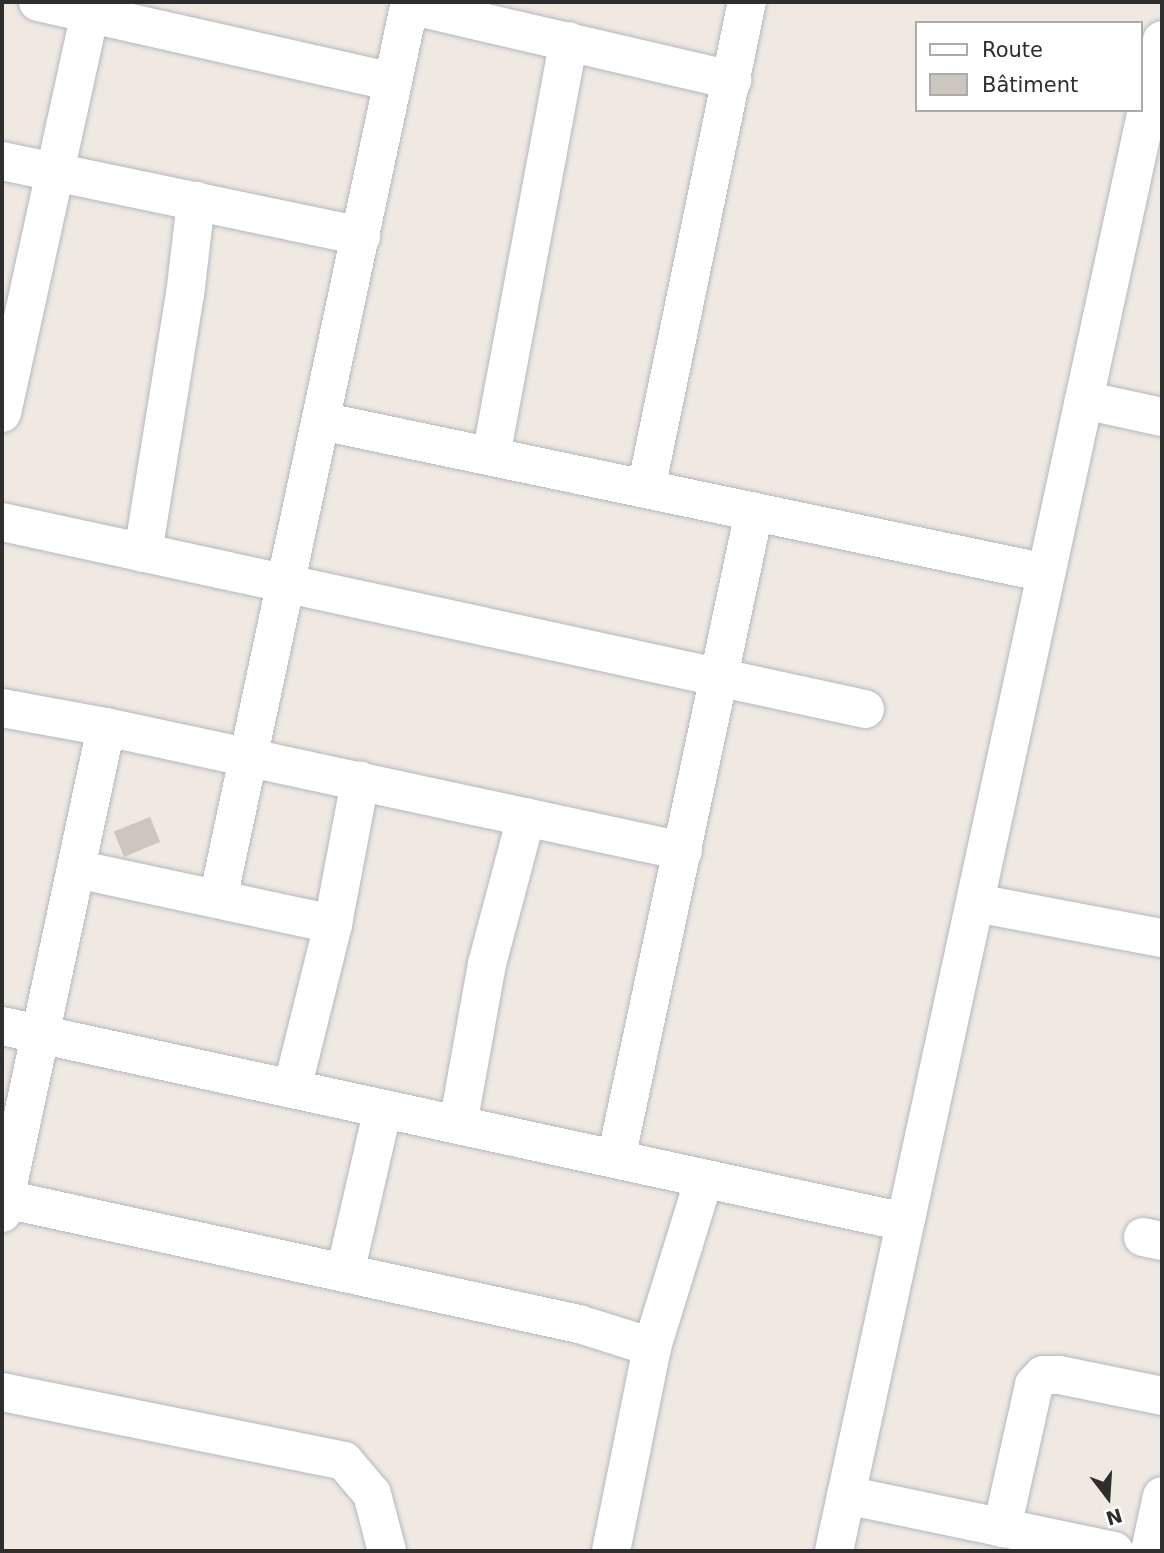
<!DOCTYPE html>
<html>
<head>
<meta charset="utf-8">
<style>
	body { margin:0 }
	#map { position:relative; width:1164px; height:1553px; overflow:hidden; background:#efe9e1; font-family:"DejaVu Sans",sans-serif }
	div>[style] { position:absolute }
	.building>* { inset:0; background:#cbc7bf; transform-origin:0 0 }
	.roads { filter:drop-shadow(0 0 2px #b4b7c1) drop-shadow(0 0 2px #b4b7c1) }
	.minor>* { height:38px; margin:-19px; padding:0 19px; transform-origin:19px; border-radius:19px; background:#fff }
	span { translate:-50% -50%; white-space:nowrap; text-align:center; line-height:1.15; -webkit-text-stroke:5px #fff; paint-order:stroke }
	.frame { position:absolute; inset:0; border:4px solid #2e2e2e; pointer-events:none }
	.legend { position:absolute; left:915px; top:21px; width:228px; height:91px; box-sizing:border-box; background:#fff; border:2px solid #ababab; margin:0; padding:9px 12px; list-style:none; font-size:21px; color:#2e2e2e }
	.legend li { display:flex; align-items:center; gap:14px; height:35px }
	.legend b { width:35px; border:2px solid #ababab }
	.north { position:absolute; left:1073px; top:1462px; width:70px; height:70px; -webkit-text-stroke:5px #fff; paint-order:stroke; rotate:163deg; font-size:19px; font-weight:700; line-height:28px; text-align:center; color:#2e2e2e }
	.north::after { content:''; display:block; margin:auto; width:24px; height:32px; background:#2e2e2e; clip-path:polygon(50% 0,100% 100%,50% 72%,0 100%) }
</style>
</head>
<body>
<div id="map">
	<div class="building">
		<i style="left:150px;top:817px;width:27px;height:39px;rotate:68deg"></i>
	</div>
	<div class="roads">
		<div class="minor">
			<i style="left:38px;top:2px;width:363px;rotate:12.7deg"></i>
			<i style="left:409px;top:5px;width:332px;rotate:13.1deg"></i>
			<i style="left:2px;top:161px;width:367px;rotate:11.8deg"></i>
			<i style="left:1084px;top:400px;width:80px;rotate:12.3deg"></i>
			<i style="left:2px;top:413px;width:421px;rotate:-77.6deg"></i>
			<i style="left:321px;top:421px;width:741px;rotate:11.84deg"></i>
			<i style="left:491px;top:456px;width:422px;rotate:-79.4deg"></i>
			<i style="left:646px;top:489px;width:497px;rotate:-78.3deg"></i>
			<i style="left:2px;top:522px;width:883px;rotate:12.23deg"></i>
			<i style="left:143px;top:553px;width:261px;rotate:-80.8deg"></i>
			<i style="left:185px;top:295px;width:95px;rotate:-83.3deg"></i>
			<i style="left:2px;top:708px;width:106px;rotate:10.4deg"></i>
			<i style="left:106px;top:727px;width:590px;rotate:12.13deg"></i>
			<i style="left:76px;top:869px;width:263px;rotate:12.1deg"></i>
			<i style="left:218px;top:899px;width:917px;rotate:-77.92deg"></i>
			<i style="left:976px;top:903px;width:189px;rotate:10.7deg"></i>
			<i style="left:2px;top:1026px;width:924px;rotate:12.25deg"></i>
			<i style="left:292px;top:1089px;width:170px;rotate:-76deg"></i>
			<i style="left:333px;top:924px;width:146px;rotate:-79.3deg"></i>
			<i style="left:458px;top:1125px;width:164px;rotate:-79.8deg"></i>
			<i style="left:487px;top:964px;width:152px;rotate:-75.1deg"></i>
			<i style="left:616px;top:1159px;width:662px;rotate:-77.96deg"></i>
			<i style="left:5px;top:1199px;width:587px;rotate:12.29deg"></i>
			<i style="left:579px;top:1324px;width:77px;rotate:17.5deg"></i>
			<i style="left:2px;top:1213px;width:497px;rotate:-77.9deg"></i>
			<i style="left:1143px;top:1237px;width:19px;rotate:12deg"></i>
			<i style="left:345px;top:1273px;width:168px;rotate:-77deg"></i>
			<i style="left:2px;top:1392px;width:349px;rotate:11.4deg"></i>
			<i style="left:344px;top:1461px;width:43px;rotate:49.7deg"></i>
			<i style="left:372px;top:1494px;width:59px;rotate:75.3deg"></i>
			<i style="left:846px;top:1495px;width:274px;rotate:11.8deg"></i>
			<i style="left:1002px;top:1528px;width:147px;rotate:-77.4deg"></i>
			<i style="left:1034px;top:1385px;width:13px;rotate:-48deg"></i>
			<i style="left:1043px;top:1375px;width:16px"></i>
			<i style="left:1059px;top:1375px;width:105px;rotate:11.5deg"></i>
			<i style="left:611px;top:1551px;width:208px;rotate:-78.6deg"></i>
			<i style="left:652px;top:1347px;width:176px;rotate:-72.8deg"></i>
			<i style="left:834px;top:1551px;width:1546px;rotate:-77.75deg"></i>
			<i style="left:1150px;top:1551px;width:56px;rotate:-77.7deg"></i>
		</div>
	</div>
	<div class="frame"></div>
	<ul class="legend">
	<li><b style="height:9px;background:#fff"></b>Route</li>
	<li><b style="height:19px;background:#cbc7bf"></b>Bâtiment</li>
	</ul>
	<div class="north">N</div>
</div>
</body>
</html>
